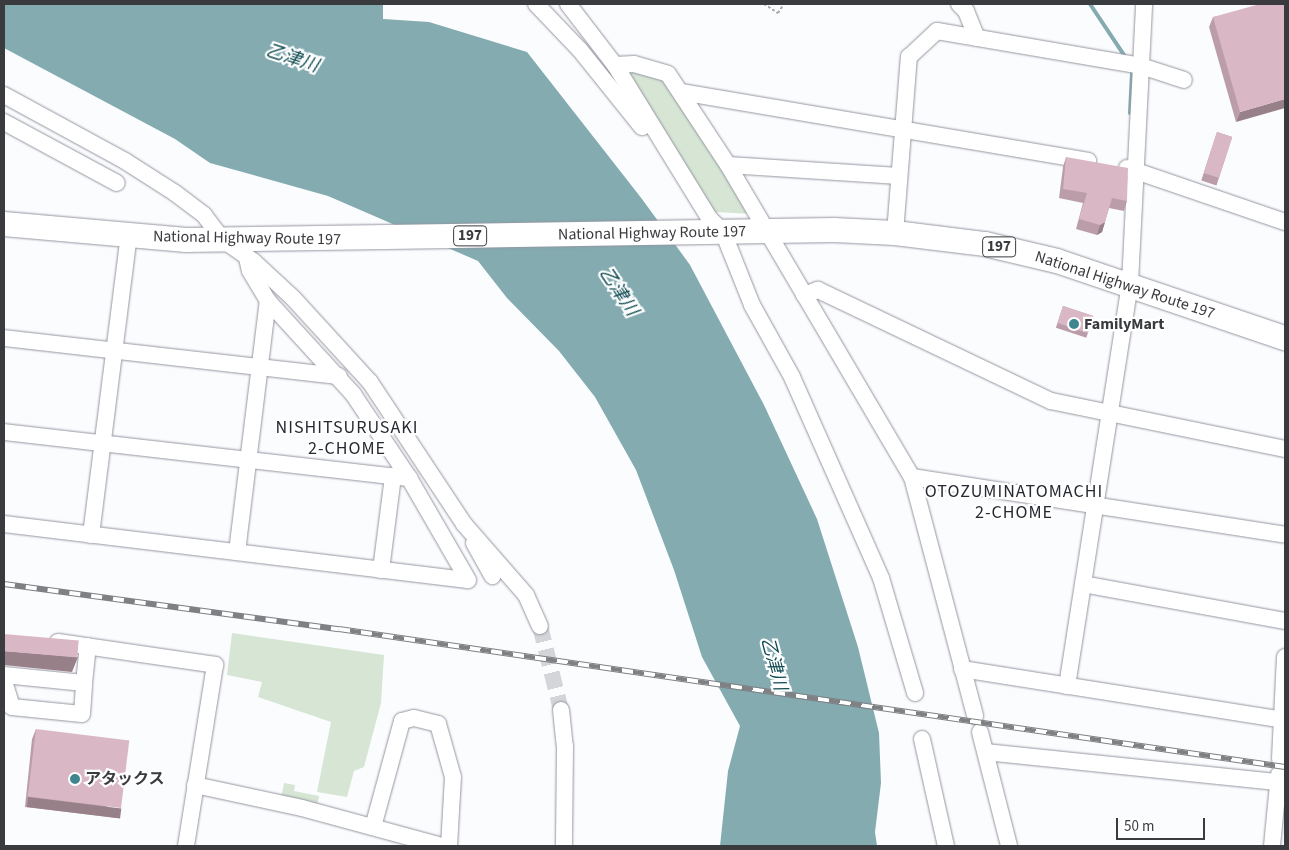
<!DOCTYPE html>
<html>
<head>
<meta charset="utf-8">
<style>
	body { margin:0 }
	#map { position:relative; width:1289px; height:850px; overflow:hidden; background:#fbfcfe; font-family:"Source Sans 3","Noto Sans JP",sans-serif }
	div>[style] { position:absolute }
	.green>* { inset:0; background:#d6e5d4 }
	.water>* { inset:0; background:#83abb0 }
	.stream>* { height:4px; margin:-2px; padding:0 2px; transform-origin:2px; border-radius:2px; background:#83abb0 }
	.minor-tunnel>* { height:16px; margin-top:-8px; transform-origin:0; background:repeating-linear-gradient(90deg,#d4d5d8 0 16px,transparent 0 24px) }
	.path>* { height:2px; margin-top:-1px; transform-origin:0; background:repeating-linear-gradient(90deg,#a5a6a9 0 2.5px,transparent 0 5px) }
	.roads { filter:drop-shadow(0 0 1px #9496a0) drop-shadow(0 0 1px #9496a0) }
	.minor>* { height:16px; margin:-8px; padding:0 8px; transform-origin:8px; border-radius:8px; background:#fff }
	.highway>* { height:24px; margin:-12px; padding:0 12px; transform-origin:12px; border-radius:12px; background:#fff }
	.rail>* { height:5.5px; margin-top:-2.75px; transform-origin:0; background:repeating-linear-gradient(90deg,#fff 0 11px,#7f8083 0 22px); box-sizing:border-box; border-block:1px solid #7f8083 }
	.wall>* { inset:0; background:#bb9da9; transform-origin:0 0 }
	.shaded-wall>* { inset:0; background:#988089; transform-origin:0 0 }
	.building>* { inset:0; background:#d9b7c4; transform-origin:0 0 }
	.dots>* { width:14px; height:14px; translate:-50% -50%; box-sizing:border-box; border:2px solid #fff; border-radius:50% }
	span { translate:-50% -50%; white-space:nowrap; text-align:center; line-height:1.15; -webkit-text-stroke:4.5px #fff; paint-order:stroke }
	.shield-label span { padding:1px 4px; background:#fff; border:1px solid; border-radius:4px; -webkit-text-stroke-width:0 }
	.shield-label { font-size:15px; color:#3a3b3f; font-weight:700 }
	.street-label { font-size:16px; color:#3a3b3f }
	.poi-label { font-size:16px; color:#3a3b3f; font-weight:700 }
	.left { translate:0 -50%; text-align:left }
	.water-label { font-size:18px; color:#0f4b52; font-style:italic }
	.neighbourhood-label { font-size:18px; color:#272931; letter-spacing:1px }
	.frame { position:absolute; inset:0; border:5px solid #3a3b3f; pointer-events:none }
	.scale { position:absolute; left:1116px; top:818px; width:89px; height:22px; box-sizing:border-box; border:2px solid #3a3b3f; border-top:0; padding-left:6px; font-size:15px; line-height:18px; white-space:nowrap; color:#3a3b3f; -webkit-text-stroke:4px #fff; paint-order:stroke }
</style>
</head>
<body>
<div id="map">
	<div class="green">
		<i style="clip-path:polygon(623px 67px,667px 76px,753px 214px,715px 212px)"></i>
		<i style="clip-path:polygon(232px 633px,384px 655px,381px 703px,364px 767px,354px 771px,347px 797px,317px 792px,331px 722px,258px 697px,262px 682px,227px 675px)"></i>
		<i style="clip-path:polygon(284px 783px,295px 785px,294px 791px,319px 796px,317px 806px,281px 799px)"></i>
	</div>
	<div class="water">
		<i style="clip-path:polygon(4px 4px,383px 4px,383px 19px,429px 22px,527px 52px,642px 199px,690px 265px,764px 405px,817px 519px,858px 647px,879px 733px,881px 783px,875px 832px,877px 846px,720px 846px,728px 771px,740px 726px,702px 657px,674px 570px,636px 470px,595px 397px,559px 351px,507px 298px,478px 261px,328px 196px,210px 163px,175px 139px,4px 48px)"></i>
	</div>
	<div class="stream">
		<i style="left:1090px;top:4px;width:65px;rotate:56.3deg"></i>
		<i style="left:1130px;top:113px;width:40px;rotate:-87.1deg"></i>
	</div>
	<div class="minor-tunnel">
		<i style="left:540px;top:626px;width:87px;rotate:76deg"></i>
	</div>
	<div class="path">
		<i style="left:764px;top:4px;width:17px;rotate:33deg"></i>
		<i style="left:778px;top:13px;width:11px;rotate:-56deg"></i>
	</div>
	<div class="roads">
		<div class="minor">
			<i style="left:536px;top:4px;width:64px;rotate:46.3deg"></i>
			<i style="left:580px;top:50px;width:99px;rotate:51.2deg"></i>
			<i style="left:568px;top:4px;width:77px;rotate:52.4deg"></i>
			<i style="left:615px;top:65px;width:180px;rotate:58.4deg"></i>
			<i style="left:709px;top:218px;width:20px;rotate:45deg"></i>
			<i style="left:723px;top:232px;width:79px;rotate:68.3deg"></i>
			<i style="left:752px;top:305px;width:82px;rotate:60.9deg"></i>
			<i style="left:792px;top:377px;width:220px;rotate:66.1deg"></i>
			<i style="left:881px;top:578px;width:120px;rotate:73.5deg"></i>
			<i style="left:959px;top:4px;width:10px;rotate:45deg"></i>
			<i style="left:966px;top:11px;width:29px;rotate:68deg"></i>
			<i style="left:615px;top:65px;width:19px;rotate:-3deg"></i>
			<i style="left:634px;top:64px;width:35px;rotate:16deg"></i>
			<i style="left:668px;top:74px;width:109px;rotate:56.6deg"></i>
			<i style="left:728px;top:165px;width:362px;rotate:59.5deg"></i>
			<i style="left:912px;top:477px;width:247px;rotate:75.2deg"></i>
			<i style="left:681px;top:92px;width:413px;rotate:9.6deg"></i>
			<i style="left:4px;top:95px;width:138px;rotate:28.6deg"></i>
			<i style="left:125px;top:161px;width:59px;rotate:32.6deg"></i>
			<i style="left:175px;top:193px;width:36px;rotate:37deg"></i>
			<i style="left:204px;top:215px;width:31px;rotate:53deg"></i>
			<i style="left:223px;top:240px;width:38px;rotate:35deg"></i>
			<i style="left:254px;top:262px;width:53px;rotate:42.7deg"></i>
			<i style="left:293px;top:298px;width:114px;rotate:47.5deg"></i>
			<i style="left:370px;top:382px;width:170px;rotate:56.5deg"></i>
			<i style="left:464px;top:524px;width:94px;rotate:48.9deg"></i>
			<i style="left:526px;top:595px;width:34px;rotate:66deg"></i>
			<i style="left:4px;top:122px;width:128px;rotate:28.4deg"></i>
			<i style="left:728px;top:165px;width:171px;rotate:3.7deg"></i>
			<i style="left:1127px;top:168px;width:167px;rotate:18.9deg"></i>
			<i style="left:895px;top:233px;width:177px;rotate:-85.5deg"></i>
			<i style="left:909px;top:57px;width:38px;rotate:-43deg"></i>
			<i style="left:937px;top:31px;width:207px;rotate:9.7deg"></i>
			<i style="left:1141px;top:66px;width:45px;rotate:18deg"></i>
			<i style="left:247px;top:258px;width:13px;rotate:77deg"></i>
			<i style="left:250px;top:271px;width:35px;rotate:59deg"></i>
			<i style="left:268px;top:301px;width:126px;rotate:47.6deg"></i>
			<i style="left:353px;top:394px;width:101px;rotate:56.3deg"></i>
			<i style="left:409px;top:478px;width:118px;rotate:60deg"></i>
			<i style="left:804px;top:295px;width:15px;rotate:-20deg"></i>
			<i style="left:818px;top:290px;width:258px;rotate:25.5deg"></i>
			<i style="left:1051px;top:401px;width:239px;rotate:11.6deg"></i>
			<i style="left:4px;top:338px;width:337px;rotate:6.5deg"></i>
			<i style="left:4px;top:432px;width:408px;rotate:6.5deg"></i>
			<i style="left:912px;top:477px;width:377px;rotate:8.8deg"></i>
			<i style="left:4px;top:524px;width:467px;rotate:6.9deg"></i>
			<i style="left:91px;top:535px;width:302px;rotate:-82.8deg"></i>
			<i style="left:474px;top:543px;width:38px;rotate:61deg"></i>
			<i style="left:237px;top:552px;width:253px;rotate:-83deg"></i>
			<i style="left:381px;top:570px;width:95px;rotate:-82.7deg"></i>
			<i style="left:1083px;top:584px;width:205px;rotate:10.4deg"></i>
			<i style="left:58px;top:642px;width:159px;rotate:8.3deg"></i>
			<i style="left:215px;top:665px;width:183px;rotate:99.1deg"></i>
			<i style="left:962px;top:669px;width:327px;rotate:9deg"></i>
			<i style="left:4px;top:675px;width:80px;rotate:5.7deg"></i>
			<i style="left:84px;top:683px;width:37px;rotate:-84deg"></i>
			<i style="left:4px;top:681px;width:27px;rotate:73deg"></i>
			<i style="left:12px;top:707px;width:70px;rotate:5.7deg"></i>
			<i style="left:82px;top:714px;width:31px;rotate:-86deg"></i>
			<i style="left:1067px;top:686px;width:408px;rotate:-81.1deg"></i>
			<i style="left:1130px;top:283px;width:279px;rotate:-87.1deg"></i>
			<i style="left:561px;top:710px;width:36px;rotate:84deg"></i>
			<i style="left:565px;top:746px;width:100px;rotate:90.6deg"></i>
			<i style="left:980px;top:732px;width:118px;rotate:75.7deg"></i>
			<i style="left:922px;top:739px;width:110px;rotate:77.4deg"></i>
			<i style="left:986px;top:752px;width:301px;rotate:5.9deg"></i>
			<i style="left:1280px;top:759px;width:102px;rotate:-87.2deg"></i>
			<i style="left:195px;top:785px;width:109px;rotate:12.1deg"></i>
			<i style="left:302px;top:808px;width:145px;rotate:15.2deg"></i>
			<i style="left:373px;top:827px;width:110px;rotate:-74.7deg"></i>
			<i style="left:402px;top:721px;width:12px;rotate:-14deg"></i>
			<i style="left:414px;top:718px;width:25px;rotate:14deg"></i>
			<i style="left:438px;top:724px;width:55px;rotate:74.2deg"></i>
			<i style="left:453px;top:777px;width:69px;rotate:93.3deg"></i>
			<i style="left:1272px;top:846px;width:72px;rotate:-84.4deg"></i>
		</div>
		<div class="highway">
			<i style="left:4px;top:224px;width:183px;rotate:5deg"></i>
			<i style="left:186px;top:240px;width:648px;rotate:-0.88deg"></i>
			<i style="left:834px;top:230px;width:61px;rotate:2.8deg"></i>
			<i style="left:895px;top:233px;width:91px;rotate:7deg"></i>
			<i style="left:985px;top:244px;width:74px;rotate:13.3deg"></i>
			<i style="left:1057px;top:261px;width:241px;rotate:18.7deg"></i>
		</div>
	</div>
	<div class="rail">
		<i style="left:4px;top:584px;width:338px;rotate:7.7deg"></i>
		<i style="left:339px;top:629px;width:956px;rotate:8.3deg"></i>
	</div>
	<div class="wall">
		<i style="clip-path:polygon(1285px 4px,1236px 122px,1209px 27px,1213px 17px)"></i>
		<i style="left:1217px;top:132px;width:16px;height:51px;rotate:18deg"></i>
		<i style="clip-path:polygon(1066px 157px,1127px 201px,1124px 211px,1109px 208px,1102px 232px,1097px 235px,1076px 229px,1083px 203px,1059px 198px,1063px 167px)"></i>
		<i style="left:1063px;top:306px;width:32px;height:23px;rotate:18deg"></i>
		<i style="clip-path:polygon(36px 729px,118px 818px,25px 807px,32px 739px)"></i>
	</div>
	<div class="shaded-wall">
		<i style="clip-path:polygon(1285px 99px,1285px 108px,1236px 122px,1240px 112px)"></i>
		<i style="clip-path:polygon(1105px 222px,1102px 232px,1097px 235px,1100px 225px)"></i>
		<i style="clip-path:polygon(4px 651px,78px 657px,72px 672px,4px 665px)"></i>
		<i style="left:28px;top:797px;width:94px;height:10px;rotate:7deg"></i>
	</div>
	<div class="building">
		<i style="clip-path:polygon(1260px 4px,1285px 4px,1285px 99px,1240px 112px,1213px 17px)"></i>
		<i style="left:1217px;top:132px;width:16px;height:43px;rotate:18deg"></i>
		<i style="clip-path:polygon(1066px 157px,1128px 168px,1127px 201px,1112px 198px,1105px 222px,1100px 225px,1079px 219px,1087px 193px,1063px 189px)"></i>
		<i style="left:1063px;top:306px;width:32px;height:18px;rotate:18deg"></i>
		<i style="left:4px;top:634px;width:75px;height:17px;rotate:5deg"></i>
		<i style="left:36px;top:729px;width:94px;height:68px;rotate:7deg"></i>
	</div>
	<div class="dots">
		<i style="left:1074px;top:324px;background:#3f868e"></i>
		<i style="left:75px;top:779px;background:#3f868e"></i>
	</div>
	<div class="shield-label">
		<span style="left:470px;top:236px">197</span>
		<span style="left:999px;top:247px">197</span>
	</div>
	<div class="street-label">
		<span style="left:652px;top:233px;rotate:-1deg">National Highway Route 197</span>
		<span style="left:247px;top:238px;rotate:1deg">National Highway Route 197</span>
		<span style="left:1125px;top:285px;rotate:18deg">National Highway Route 197</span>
	</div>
	<div class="poi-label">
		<span class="left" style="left:1084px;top:324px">FamilyMart</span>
		<span class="left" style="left:85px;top:779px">アタックス</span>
	</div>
	<div class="water-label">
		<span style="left:292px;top:59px;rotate:18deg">乙津川</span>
		<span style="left:618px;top:292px;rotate:56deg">乙津川</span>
		<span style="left:773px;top:664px;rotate:75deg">乙津川</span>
	</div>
	<div class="neighbourhood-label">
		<span style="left:347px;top:439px">NISHITSURUSAKI<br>2-CHOME</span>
		<span style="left:1014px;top:503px">OTOZUMINATOMACHI<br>2-CHOME</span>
	</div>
	<div class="frame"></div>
	<div class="scale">50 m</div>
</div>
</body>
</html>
